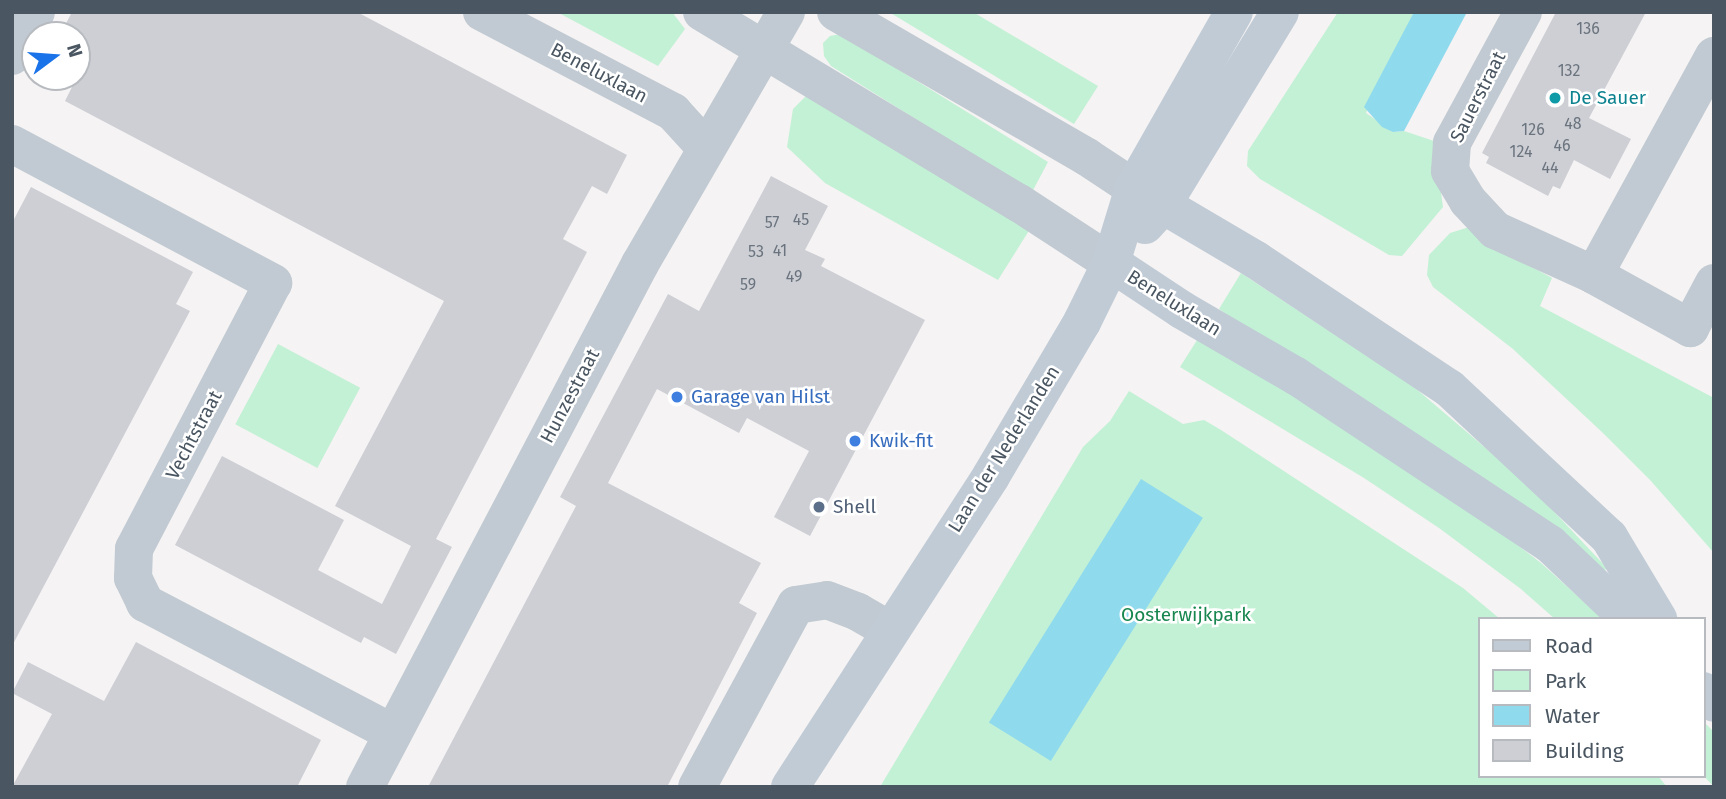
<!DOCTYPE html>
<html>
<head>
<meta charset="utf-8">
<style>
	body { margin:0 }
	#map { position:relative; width:1726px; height:799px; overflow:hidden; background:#f5f3f3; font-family:"Fira Sans",sans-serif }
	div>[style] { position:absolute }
	.green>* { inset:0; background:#c3f1d5; transform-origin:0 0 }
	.water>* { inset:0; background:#90daee; transform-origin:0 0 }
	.building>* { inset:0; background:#cdcfd5 }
	.minor>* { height:38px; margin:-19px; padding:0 19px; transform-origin:19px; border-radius:19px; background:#c1cad2 }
	.secondary>* { height:38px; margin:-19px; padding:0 19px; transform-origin:19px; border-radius:19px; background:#c1cbd6 }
	.dots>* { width:19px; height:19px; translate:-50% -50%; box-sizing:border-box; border:4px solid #fff; border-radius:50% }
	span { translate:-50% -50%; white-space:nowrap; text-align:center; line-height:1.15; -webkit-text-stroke:5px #fff; paint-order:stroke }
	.number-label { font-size:16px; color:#6b747e }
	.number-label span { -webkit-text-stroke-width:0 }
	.street-label { font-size:19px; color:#4a5661 }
	.culture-label { font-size:19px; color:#0d838f }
	.left { translate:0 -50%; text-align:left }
	.shop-label { font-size:19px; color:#366cbe }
	.service-label { font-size:19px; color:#4e5e75 }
	.park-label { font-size:19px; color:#17864f }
	.frame { position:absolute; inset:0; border:14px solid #4a5661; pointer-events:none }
	.legend { position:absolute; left:1478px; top:617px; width:228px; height:161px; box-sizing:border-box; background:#fff; border:2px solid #b7bbc0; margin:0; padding:9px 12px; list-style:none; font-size:21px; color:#4a5661 }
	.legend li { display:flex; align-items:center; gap:14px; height:35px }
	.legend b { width:35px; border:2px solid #b7bbc0 }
	.north { position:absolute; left:21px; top:21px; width:70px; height:70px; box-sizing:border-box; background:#fff; border:2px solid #b7bbc0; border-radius:50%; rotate:74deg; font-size:19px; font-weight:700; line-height:28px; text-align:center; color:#4a5661 }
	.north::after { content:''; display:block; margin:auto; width:24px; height:32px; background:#1a73e8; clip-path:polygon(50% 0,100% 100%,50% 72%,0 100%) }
</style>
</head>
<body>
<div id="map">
	<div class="green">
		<i style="clip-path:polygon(557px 12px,672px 12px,685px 29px,658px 66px)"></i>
		<i style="clip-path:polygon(889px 12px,973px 12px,1098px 86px,1074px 124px)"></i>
		<i style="clip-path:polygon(1338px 12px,1414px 12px,1366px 113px,1393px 132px,1404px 131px,1434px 141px,1443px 207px,1402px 256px,1389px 255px,1260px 179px,1247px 166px,1248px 151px)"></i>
		<i style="clip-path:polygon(841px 34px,1048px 162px,1032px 192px,831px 66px,824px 56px,823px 43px,830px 36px)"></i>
		<i style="clip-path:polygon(807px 95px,1030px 229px,998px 280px,825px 183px,787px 147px,793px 109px)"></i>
		<i style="clip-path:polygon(1466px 228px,1472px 228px,1487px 242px,1552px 278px,1540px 306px,1714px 398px,1714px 553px,1651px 481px,1603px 433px,1513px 349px,1433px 287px,1427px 275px,1429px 255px,1450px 233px)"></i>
		<i style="clip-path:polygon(1241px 273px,1414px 387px,1529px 485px,1607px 568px,1599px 576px,1219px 309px)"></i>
		<i style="clip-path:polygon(1199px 337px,1428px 476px,1541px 563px,1603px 619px,1555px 619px,1521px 589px,1439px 528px,1364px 478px,1180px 367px)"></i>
		<i style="left:278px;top:344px;width:93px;height:91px;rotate:28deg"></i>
		<i style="clip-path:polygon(1129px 391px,1183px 424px,1204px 420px,1221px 430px,1463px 588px,1500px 619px,1479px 619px,1479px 776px,1658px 776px,1667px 787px,880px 787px,1083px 447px,1110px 421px)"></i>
		<i style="clip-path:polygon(1703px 721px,1714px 732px,1714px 787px,1703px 775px)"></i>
	</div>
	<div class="water">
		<i style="clip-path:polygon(1414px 12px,1467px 12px,1404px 131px,1393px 132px,1382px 127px,1364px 107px)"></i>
		<i style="left:1141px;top:479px;width:73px;height:287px;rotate:32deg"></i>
	</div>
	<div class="building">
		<i style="clip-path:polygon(72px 12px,357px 12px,627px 155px,607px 194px,592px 186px,563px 239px,587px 252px,436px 539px,452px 547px,396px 654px,364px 637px,361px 643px,175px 545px,222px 456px,344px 520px,318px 570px,382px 604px,411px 546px,335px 506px,444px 301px,65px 101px,72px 87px,53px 77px,77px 77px,77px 35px,60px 35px)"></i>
		<i style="clip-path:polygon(1556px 12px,1646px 12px,1589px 118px,1631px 139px,1610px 179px,1574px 160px,1560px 189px,1553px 186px,1548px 196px,1486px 163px,1489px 157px,1482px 153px)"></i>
		<i style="clip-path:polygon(771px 176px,828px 206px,805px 250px,825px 259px,821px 266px,925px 320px,810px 536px,774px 517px,809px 451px,747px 418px,739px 433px,657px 389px,608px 483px,761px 563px,739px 603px,757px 613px,667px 787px,428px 787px,576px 506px,560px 497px,668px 294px,699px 311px)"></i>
		<i style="clip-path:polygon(31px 187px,193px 272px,176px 304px,190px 311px,12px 646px,12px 223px)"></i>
		<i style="clip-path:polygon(136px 642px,321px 740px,297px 787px,12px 787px,52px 714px,12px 693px,28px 662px,104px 701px)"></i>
	</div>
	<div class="minor">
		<i style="left:482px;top:12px;width:216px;rotate:27.6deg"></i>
		<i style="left:673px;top:112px;width:47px;rotate:47.6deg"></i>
		<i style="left:702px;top:12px;width:370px;rotate:31.1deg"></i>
		<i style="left:1019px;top:203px;width:110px;rotate:33.1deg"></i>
		<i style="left:836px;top:12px;width:290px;rotate:30deg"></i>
		<i style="left:1087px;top:157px;width:56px;rotate:33.4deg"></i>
		<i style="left:1523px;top:12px;width:149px;rotate:118.5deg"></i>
		<i style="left:1452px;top:143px;width:28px;rotate:94deg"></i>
		<i style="left:1450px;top:171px;width:35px;rotate:59deg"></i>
		<i style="left:1468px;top:201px;width:40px;rotate:47deg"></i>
		<i style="left:1495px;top:230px;width:109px;rotate:24.4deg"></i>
		<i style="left:1594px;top:275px;width:110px;rotate:28.9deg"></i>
		<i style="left:1690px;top:328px;width:51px;rotate:-61.9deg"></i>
		<i style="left:12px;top:56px;width:50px;rotate:-61.4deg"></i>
		<i style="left:12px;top:144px;width:296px;rotate:28deg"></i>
		<i style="left:273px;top:283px;width:300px;rotate:117.6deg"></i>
		<i style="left:134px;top:549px;width:29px;rotate:92deg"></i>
		<i style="left:133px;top:578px;width:28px;rotate:64deg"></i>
		<i style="left:145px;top:603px;width:280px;rotate:27.7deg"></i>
		<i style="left:1594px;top:275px;width:250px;rotate:-61.3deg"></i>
		<i style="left:365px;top:787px;width:591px;rotate:-62.26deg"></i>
		<i style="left:640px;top:264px;width:291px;rotate:-59.9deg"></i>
		<i style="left:697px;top:787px;width:207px;rotate:-61.5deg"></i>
		<i style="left:796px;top:605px;width:31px;rotate:-9deg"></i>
		<i style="left:827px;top:600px;width:33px;rotate:21deg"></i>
		<i style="left:858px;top:612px;width:36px;rotate:30deg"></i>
	</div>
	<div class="secondary">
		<i style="left:1134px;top:188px;width:142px;rotate:30.5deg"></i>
		<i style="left:1256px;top:260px;width:232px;rotate:33.6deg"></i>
		<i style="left:1449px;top:388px;width:219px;rotate:43deg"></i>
		<i style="left:1609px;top:537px;width:96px;rotate:59.1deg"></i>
		<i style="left:1145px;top:225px;width:24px;rotate:-48deg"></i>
		<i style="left:1161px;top:207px;width:228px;rotate:-58.6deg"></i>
		<i style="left:1111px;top:263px;width:85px;rotate:33.5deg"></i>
		<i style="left:1182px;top:310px;width:132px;rotate:30.1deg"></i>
		<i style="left:1296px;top:376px;width:305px;rotate:33.5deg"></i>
		<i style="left:1550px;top:544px;width:109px;rotate:43.5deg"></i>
		<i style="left:1703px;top:691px;width:16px;rotate:47deg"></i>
		<i style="left:790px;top:787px;width:370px;rotate:-57.1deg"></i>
		<i style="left:991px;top:476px;width:179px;rotate:-59.4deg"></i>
		<i style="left:1082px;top:322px;width:66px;rotate:-63.8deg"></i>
		<i style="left:1111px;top:263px;width:78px;rotate:-73deg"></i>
		<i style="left:1134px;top:188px;width:202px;rotate:-60.4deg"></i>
	</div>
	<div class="dots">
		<i style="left:1555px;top:98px;background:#0f9aa8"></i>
		<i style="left:677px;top:397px;background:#3f7fe0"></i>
		<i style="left:855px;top:441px;background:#3f7fe0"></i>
		<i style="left:819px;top:507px;background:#5c6f8a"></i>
	</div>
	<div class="number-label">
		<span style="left:1588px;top:29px">136</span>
		<span style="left:1569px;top:71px">132</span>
		<span style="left:1573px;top:124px">48</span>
		<span style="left:1533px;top:130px">126</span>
		<span style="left:1562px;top:146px">46</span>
		<span style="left:1521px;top:152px">124</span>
		<span style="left:1550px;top:168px">44</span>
		<span style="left:801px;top:220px">45</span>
		<span style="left:772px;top:223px">57</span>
		<span style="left:780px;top:251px">41</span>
		<span style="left:756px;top:252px">53</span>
		<span style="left:794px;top:277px">49</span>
		<span style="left:748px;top:285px">59</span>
	</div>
	<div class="street-label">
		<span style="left:599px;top:73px;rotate:28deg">Beneluxlaan</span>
		<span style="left:1478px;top:97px;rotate:-63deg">Sauerstraat</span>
		<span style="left:1174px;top:303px;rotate:32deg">Beneluxlaan</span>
		<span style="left:570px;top:396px;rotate:-62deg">Hunzestraat</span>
		<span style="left:194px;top:435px;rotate:-62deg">Vechtstraat</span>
		<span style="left:1004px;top:449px;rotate:-58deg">Laan der Nederlanden</span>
	</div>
	<div class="culture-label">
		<span class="left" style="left:1569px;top:98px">De Sauer</span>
	</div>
	<div class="shop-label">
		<span class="left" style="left:691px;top:397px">Garage van Hilst</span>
		<span class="left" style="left:869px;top:441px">Kwik-fit</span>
	</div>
	<div class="service-label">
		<span class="left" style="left:833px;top:507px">Shell</span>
	</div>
	<div class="park-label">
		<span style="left:1186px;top:615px">Oosterwijkpark</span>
	</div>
	<div class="frame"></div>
	<ul class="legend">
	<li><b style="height:9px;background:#c1cbd6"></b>Road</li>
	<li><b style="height:19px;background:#c3f1d5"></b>Park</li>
	<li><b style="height:19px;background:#90daee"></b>Water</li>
	<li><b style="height:19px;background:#cdcfd5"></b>Building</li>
	</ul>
	<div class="north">N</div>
</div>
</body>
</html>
